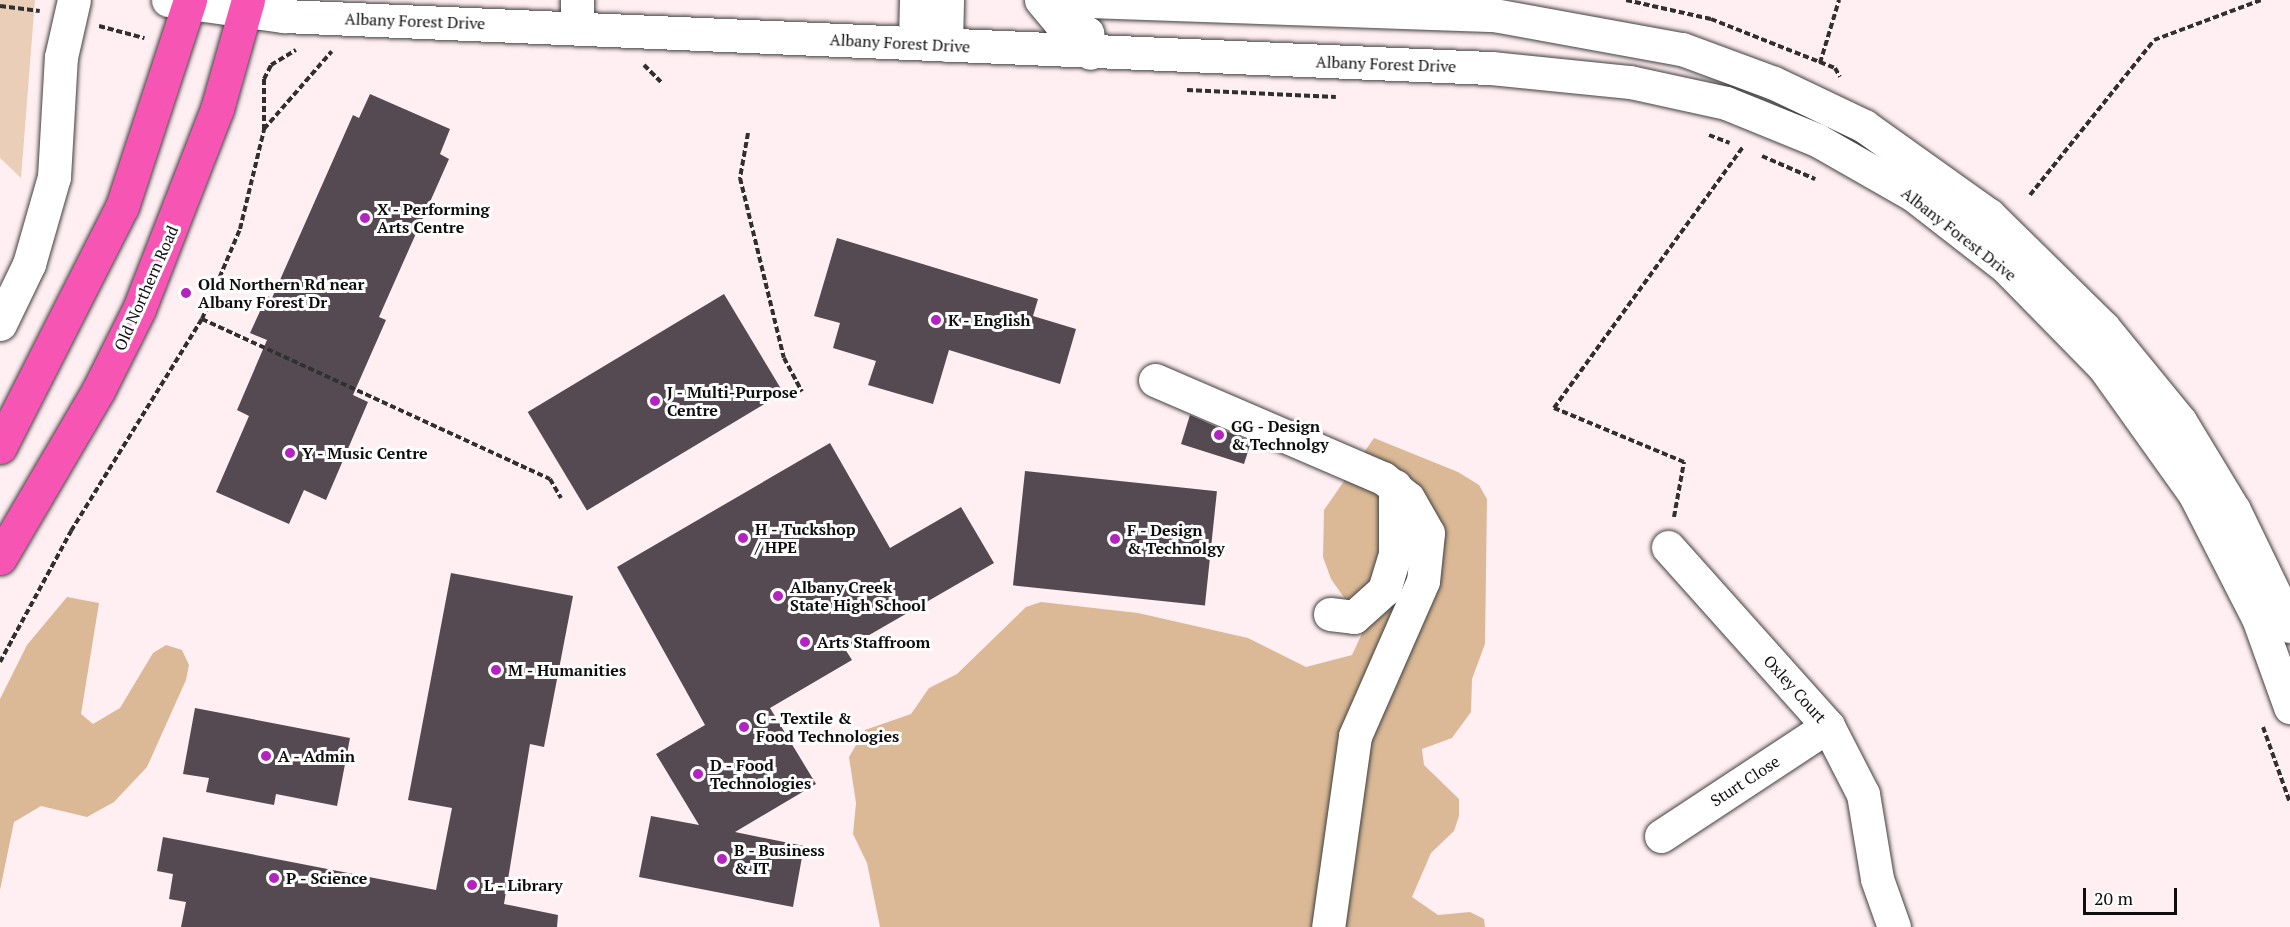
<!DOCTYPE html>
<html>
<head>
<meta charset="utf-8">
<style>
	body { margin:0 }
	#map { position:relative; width:2290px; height:927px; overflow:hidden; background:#ffeef2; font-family:"PT Serif",serif }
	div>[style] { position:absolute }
	.green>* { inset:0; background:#eaceb7 }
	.forest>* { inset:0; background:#dbb996 }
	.building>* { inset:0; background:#564a52; transform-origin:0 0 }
	.path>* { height:4px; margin-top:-2px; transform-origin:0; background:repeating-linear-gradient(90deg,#303030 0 6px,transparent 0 9px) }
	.roads { filter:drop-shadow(0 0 2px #414141) drop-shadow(0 0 2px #414141) }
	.minor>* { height:33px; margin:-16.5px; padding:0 16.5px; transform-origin:16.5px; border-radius:16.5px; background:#fff }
	.highway>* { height:33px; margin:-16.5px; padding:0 16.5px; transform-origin:16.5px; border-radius:16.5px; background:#f655b3 }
	.dots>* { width:16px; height:16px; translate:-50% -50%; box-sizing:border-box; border:3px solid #fff; border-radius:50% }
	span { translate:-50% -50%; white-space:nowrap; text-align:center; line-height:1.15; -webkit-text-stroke:6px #fff; paint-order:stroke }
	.street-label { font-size:16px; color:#0e0e0e }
	.poi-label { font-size:16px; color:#0e0e0e; font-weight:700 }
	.left { translate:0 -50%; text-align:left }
	.scale { position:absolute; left:2083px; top:888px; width:94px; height:27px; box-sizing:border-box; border:3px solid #0e0e0e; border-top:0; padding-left:8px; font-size:18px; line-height:21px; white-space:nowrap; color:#0e0e0e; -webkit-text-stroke:4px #fff; paint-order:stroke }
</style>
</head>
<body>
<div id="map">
	<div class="green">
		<i style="clip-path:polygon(0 0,35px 0,21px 178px,0 158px)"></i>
	</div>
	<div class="forest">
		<i style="clip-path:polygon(1374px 438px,1458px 472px,1479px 485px,1487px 499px,1485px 644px,1472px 679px,1471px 712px,1452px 738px,1422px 749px,1424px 765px,1459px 799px,1459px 816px,1454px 831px,1431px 853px,1412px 897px,1438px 915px,1470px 912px,1484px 919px,1485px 927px,880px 927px,867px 863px,853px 834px,856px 803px,849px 757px,865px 730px,911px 714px,929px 688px,957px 674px,1026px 607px,1041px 602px,1138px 613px,1248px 638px,1306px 667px,1352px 655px,1365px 627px,1331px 579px,1323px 557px,1324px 510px)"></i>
		<i style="clip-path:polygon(67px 597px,99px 603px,81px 714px,93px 724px,120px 708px,153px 653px,166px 645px,182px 650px,189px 665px,186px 680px,147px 767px,114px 802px,87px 817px,41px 806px,14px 822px,0 890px,0 699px,27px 645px)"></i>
	</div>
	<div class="building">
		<i style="clip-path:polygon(370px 94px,450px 129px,440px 154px,449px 159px,379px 317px,386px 320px,353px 395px,368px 402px,326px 500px,304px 490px,289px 524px,216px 492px,249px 416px,237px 410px,267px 340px,250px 333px,267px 296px,272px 298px,353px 115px,359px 118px)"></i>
		<i style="clip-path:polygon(837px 238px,1038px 299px,1033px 316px,1076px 329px,1060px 384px,949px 350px,933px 404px,868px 385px,876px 361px,833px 348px,840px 323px,814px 316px)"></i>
		<i style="left:724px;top:294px;width:115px;height:229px;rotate:59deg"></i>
		<i style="clip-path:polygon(1190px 415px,1251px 442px,1244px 464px,1181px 444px)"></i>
		<i style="clip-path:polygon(830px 443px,890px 548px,961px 507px,994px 563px,845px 649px,852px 660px,770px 708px,816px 784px,735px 832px,804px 846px,793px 907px,639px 877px,651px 816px,699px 825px,656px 754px,705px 725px,617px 567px)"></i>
		<i style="left:1025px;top:471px;width:193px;height:115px;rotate:6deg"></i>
		<i style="clip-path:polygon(451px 573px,573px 596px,544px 747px,530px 744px,504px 904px,558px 915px,557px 927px,181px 927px,186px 902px,169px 899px,173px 874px,157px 871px,163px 837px,436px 890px,452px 808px,408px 800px)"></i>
		<i style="clip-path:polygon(195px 708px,350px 738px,337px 806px,276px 794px,274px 805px,206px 792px,209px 778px,183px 774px)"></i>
	</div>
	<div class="path">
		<i style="left:1626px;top:0;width:87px;rotate:12.6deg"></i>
		<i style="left:1711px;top:19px;width:133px;rotate:21.6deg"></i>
		<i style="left:1835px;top:68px;width:10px;rotate:61deg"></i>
		<i style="left:0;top:6px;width:40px;rotate:7.1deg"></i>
		<i style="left:99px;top:26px;width:47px;rotate:14.9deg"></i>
		<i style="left:1820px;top:63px;width:66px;rotate:-73.2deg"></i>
		<i style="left:644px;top:65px;width:24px;rotate:45deg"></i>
		<i style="left:1187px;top:90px;width:149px;rotate:2.7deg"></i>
		<i style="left:264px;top:129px;width:103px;rotate:-48.9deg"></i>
		<i style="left:748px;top:133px;width:46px;rotate:100.1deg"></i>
		<i style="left:740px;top:178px;width:185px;rotate:76.3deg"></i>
		<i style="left:784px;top:358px;width:38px;rotate:62deg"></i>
		<i style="left:1709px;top:135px;width:22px;rotate:21deg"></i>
		<i style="left:1762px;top:156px;width:58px;rotate:23.5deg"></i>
		<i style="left:2030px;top:195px;width:198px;rotate:-51.3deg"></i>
		<i style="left:2154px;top:40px;width:114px;rotate:-20.5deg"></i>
		<i style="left:202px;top:319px;width:383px;rotate:24.7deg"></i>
		<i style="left:550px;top:479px;width:22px;rotate:60deg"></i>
		<i style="left:1674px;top:517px;width:56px;rotate:-79.7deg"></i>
		<i style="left:1684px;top:462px;width:141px;rotate:-157.4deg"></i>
		<i style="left:1554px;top:408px;width:322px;rotate:-54.1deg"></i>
		<i style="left:0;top:662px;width:149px;rotate:-61.5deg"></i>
		<i style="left:71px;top:531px;width:249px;rotate:-58.3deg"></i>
		<i style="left:202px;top:319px;width:98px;rotate:-67.1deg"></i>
		<i style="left:240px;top:229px;width:102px;rotate:-76.4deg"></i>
		<i style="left:264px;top:130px;width:51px;rotate:-90deg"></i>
		<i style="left:264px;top:79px;width:16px;rotate:-63deg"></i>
		<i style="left:271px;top:65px;width:29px;rotate:-31deg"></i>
		<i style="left:2263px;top:727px;width:81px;rotate:70.4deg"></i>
	</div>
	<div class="roads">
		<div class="minor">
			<i style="left:168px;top:0;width:117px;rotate:7.9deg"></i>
			<i style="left:284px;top:16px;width:1208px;rotate:2.47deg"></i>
			<i style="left:1491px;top:68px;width:140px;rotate:5.8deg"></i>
			<i style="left:1630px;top:82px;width:98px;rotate:12.3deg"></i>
			<i style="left:1726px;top:103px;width:98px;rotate:22.1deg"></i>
			<i style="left:1817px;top:140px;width:113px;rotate:29.7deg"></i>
			<i style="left:1915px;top:196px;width:114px;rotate:37.9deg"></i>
			<i style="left:2005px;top:266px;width:141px;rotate:45.6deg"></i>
			<i style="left:2104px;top:367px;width:155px;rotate:54.5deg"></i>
			<i style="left:2194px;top:493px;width:140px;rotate:62.9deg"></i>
			<i style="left:2258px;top:618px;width:95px;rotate:70.2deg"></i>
			<i style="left:1041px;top:0;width:30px;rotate:50deg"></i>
			<i style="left:1060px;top:23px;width:29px;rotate:20deg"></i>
			<i style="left:1087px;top:33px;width:20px;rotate:81deg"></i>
			<i style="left:1062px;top:0;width:432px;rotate:2deg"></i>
			<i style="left:1494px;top:15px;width:191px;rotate:10.3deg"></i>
			<i style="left:1682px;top:49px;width:98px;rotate:20.3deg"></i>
			<i style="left:1774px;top:83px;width:100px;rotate:25.5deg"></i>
			<i style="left:1864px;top:126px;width:153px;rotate:35.5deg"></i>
			<i style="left:1989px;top:215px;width:160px;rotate:44.5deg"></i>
			<i style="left:2103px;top:327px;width:122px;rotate:50.7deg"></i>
			<i style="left:2180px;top:421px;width:104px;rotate:58.8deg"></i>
			<i style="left:2234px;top:510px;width:129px;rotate:64.2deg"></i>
			<i style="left:577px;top:28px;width:28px;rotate:-90deg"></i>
			<i style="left:915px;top:43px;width:43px;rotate:-88.7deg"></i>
			<i style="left:946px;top:45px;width:45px;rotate:-88.7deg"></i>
			<i style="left:0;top:324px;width:67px;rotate:-64.2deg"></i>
			<i style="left:29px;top:264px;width:91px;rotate:-74deg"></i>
			<i style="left:54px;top:177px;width:120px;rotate:-86.7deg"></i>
			<i style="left:61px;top:57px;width:58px;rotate:-77.2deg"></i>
			<i style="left:1155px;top:380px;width:248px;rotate:23.3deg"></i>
			<i style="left:1383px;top:478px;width:32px;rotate:39deg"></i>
			<i style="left:1408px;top:498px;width:40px;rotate:60.3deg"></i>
			<i style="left:1428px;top:533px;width:48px;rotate:95.9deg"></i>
			<i style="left:1423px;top:581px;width:169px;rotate:113.7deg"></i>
			<i style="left:1355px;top:736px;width:193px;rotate:98deg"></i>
			<i style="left:1668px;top:547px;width:240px;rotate:48.2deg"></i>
			<i style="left:1828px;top:726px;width:76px;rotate:62.8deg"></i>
			<i style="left:1863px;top:794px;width:86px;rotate:80.6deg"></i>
			<i style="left:1877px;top:879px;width:51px;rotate:70.5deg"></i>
			<i style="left:1330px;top:614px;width:24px;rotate:7deg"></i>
			<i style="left:1354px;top:617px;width:40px;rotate:-42deg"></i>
			<i style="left:1384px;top:590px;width:39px;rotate:-73deg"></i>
			<i style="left:1395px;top:553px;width:67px;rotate:-90deg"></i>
			<i style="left:1661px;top:836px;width:200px;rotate:-33.4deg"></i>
		</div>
		<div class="highway">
			<i style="left:0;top:447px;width:269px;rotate:-63.1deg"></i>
			<i style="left:122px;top:207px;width:218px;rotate:-71.8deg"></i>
			<i style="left:0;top:558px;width:194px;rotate:-59.6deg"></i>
			<i style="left:98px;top:391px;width:92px;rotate:-63.4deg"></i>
			<i style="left:139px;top:309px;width:215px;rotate:-68.7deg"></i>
			<i style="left:217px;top:109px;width:113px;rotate:-74.1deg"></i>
		</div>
	</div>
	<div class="dots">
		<i style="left:365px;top:218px;background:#b223c0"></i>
		<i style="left:186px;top:293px;background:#b223c0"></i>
		<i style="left:936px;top:320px;background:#b223c0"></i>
		<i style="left:655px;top:401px;background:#b223c0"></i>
		<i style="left:1219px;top:435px;background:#b223c0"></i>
		<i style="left:290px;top:453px;background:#b223c0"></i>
		<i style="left:743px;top:538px;background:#b223c0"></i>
		<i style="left:1115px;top:539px;background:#b223c0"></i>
		<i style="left:778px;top:596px;background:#b223c0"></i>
		<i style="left:805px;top:642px;background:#b223c0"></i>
		<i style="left:496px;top:670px;background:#b223c0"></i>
		<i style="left:744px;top:727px;background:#b223c0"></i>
		<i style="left:266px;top:756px;background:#b223c0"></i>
		<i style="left:698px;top:774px;background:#b223c0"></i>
		<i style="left:722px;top:859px;background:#b223c0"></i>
		<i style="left:274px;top:878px;background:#b223c0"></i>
		<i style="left:472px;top:885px;background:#b223c0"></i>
	</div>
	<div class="street-label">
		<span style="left:415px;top:21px;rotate:2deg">Albany Forest Drive</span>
		<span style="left:900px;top:43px;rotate:3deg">Albany Forest Drive</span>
		<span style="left:1386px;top:64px;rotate:2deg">Albany Forest Drive</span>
		<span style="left:1959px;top:234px;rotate:38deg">Albany Forest Drive</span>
		<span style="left:146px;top:288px;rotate:-66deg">Old Northern Road</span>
		<span style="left:1795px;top:689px;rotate:48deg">Oxley Court</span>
		<span style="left:1745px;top:781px;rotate:-33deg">Sturt Close</span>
	</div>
	<div class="poi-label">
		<span class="left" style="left:377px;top:218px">X - Performing<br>Arts Centre</span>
		<span class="left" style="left:198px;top:293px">Old Northern Rd near<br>Albany Forest Dr</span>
		<span class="left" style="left:948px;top:320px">K - English</span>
		<span class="left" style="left:667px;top:401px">J - Multi-Purpose<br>Centre</span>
		<span class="left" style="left:1231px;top:435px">GG - Design<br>&amp; Technolgy</span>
		<span class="left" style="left:302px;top:453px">Y - Music Centre</span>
		<span class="left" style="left:755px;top:538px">H - Tuckshop<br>/ HPE</span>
		<span class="left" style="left:1127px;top:539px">F - Design<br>&amp; Technolgy</span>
		<span class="left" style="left:790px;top:596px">Albany Creek<br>State High School</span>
		<span class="left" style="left:817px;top:642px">Arts Staffroom</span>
		<span class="left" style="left:508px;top:670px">M - Humanities</span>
		<span class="left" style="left:756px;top:727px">C - Textile &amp;<br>Food Technologies</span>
		<span class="left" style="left:278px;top:756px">A - Admin</span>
		<span class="left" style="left:710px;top:774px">D - Food<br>Technologies</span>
		<span class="left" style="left:734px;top:859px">B - Business<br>&amp; IT</span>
		<span class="left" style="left:286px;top:878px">P - Science</span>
		<span class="left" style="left:484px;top:885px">L - Library</span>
	</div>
	<div class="scale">20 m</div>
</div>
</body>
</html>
